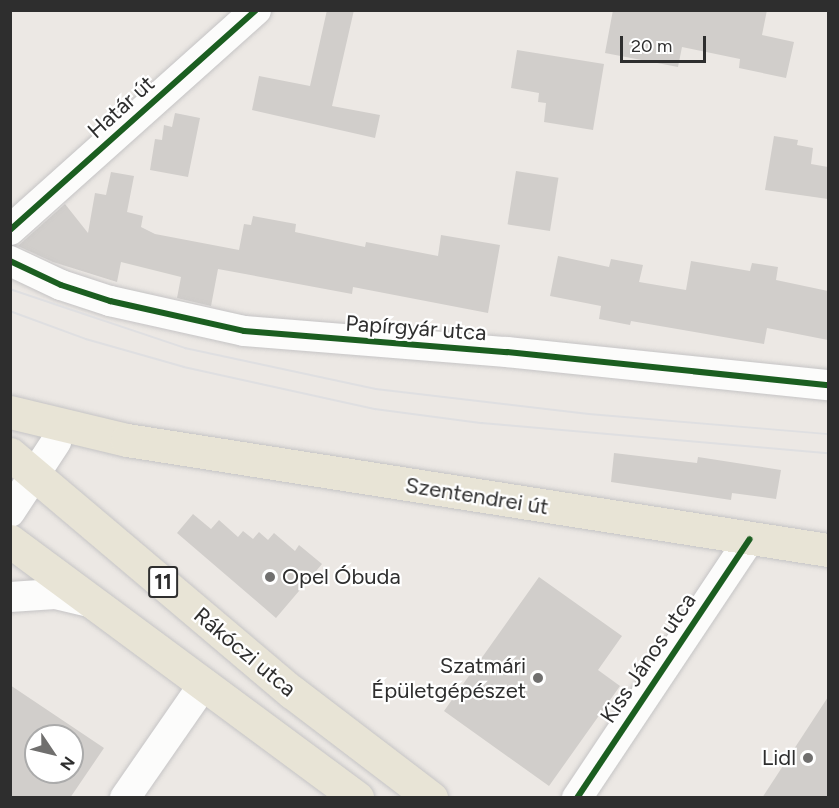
<!DOCTYPE html>
<html>
<head>
<meta charset="utf-8">
<style>
	body { margin:0 }
	#map { position:relative; width:839px; height:808px; overflow:hidden; background:#ece8e4; font-family:Figtree,sans-serif }
	div>[style] { position:absolute }
	.building>* { inset:0; background:#d1cecb; transform-origin:0 0 }
	.roads { filter:drop-shadow(0 0 2px #c5c4c5) drop-shadow(0 0 2px #c5c4c5) }
	.minor>* { height:30px; margin:-15px; padding:0 15px; transform-origin:15px; border-radius:15px; background:#fcfcfb }
	.major>* { height:33px; margin:-16.5px; padding:0 16.5px; transform-origin:16.5px; border-radius:16.5px; background:#e8e4d6 }
	.tram>* { height:1.5px; margin:-0.75px; padding:0 0.75px; transform-origin:0.75px; border-radius:0.75px; background:#dfdfe1 }
	.cycleway>* { height:6px; margin:-3px; padding:0 3px; transform-origin:3px; border-radius:3px; background:#1b5e20 }
	.dots>* { width:16px; height:16px; translate:-50% -50%; box-sizing:border-box; border:3px solid #fff; border-radius:50% }
	span { translate:-50% -50%; white-space:nowrap; text-align:center; line-height:1.15; -webkit-text-stroke:4.5px #fff; paint-order:stroke }
	.shield-label span { padding:2px 4px; background:#fff; border:2px solid; border-radius:4px; -webkit-text-stroke-width:0 }
	.shield-label { font-size:21px; color:#2e2e2e; font-weight:700 }
	.street-label { font-size:22px; color:#2e2e2e }
	.poi-label { font-size:22px; color:#2e2e2e }
	.left { translate:0 -50%; text-align:left }
	.right { translate:-100% -50%; text-align:right }
	.frame { position:absolute; inset:0; border:12px solid #2e2e2e; pointer-events:none }
	.north { position:absolute; left:24px; top:724px; width:60px; height:60px; box-sizing:border-box; background:#fff; border:2px solid #ababab; border-radius:50%; rotate:125deg; font-size:16px; font-weight:700; line-height:24px; text-align:center; color:#2e2e2e }
	.north::after { content:''; display:block; margin:auto; width:21px; height:27px; background:#706f6e; clip-path:polygon(50% 0,100% 100%,50% 72%,0 100%) }
	.scale { position:absolute; left:620px; top:36px; width:86px; height:27px; box-sizing:border-box; border:3px solid #2e2e2e; border-top:0; padding-left:8px; font-size:18px; line-height:21px; white-space:nowrap; color:#2e2e2e; -webkit-text-stroke:4px #fff; paint-order:stroke }
</style>
</head>
<body>
<div id="map">
	<div class="building">
		<i style="clip-path:polygon(327px 10px,354px 10px,332px 106px,380px 115px,375px 138px,252px 110px,259px 76px,310px 86px)"></i>
		<i style="clip-path:polygon(613px 10px,767px 10px,762px 35px,794px 42px,786px 78px,739px 68px,740px 59px,682px 47px,678px 67px,605px 53px)"></i>
		<i style="clip-path:polygon(517px 50px,604px 64px,593px 130px,544px 122px,546px 103px,538px 102px,539px 93px,511px 88px)"></i>
		<i style="clip-path:polygon(175px 113px,200px 118px,188px 177px,150px 170px,155px 139px,162px 140px,164px 125px,172px 127px)"></i>
		<i style="clip-path:polygon(774px 136px,798px 140px,797px 145px,813px 148px,811px 164px,828px 167px,828px 199px,765px 190px)"></i>
		<i style="left:516px;top:171px;width:43px;height:54px;rotate:9deg"></i>
		<i style="clip-path:polygon(111px 172px,134px 176px,127px 212px,143px 216px,141px 227px,155px 234px,239px 250px,244px 224px,251px 225px,253px 216px,296px 224px,295px 232px,365px 247px,366px 242px,438px 256px,441px 235px,500px 245px,488px 313px,353px 287px,352px 294px,218px 269px,211px 306px,177px 298px,181px 277px,121px 262px,117px 282px,53px 262px,18px 246px,65px 204px,88px 233px,95px 193px,106px 195px)"></i>
		<i style="clip-path:polygon(558px 256px,609px 267px,611px 259px,643px 265px,639px 282px,686px 290px,691px 261px,750px 271px,752px 263px,778px 267px,776px 280px,828px 291px,828px 340px,767px 328px,764px 344px,631px 321px,630px 325px,599px 319px,601px 306px,550px 296px)"></i>
		<i style="clip-path:polygon(614px 453px,697px 463px,698px 457px,781px 470px,776px 499px,732px 493px,731px 500px,611px 482px)"></i>
		<i style="clip-path:polygon(193px 514px,211px 529px,219px 520px,238px 537px,243px 531px,253px 539px,259px 532px,268px 540px,274px 533px,295px 551px,299px 545px,322px 564px,276px 618px,177px 533px)"></i>
		<i style="clip-path:polygon(539px 577px,622px 636px,598px 670px,620px 686px,549px 786px,444px 711px)"></i>
		<i style="clip-path:polygon(evenodd,10px 685px,104px 748px,70px 798px,10px 798px,10px 685px,36px 736px,72px 736px,72px 772px,36px 772px,36px 736px)"></i>
		<i style="clip-path:polygon(828px 697px,828px 798px,762px 798px)"></i>
	</div>
	<div class="roads">
		<div class="minor">
			<i style="left:10px;top:230px;width:330px;rotate:-41.8deg"></i>
			<i style="left:10px;top:261px;width:56px;rotate:25.2deg"></i>
			<i style="left:61px;top:285px;width:52px;rotate:18.1deg"></i>
			<i style="left:110px;top:301px;width:137px;rotate:12.6deg"></i>
			<i style="left:244px;top:331px;width:264px;rotate:4.6deg"></i>
			<i style="left:507px;top:352px;width:323px;rotate:5.9deg"></i>
			<i style="left:10px;top:512px;width:84px;rotate:-56.7deg"></i>
			<i style="left:10px;top:597px;width:45px;rotate:-3.8deg"></i>
			<i style="left:55px;top:594px;width:39px;rotate:13deg"></i>
			<i style="left:125px;top:798px;width:139px;rotate:-55.3deg"></i>
			<i style="left:577px;top:798px;width:311px;rotate:-56.3deg"></i>
		</div>
		<div class="major">
			<i style="left:10px;top:412px;width:120px;rotate:13.5deg"></i>
			<i style="left:127px;top:440px;width:710px;rotate:8.92deg"></i>
			<i style="left:10px;top:454px;width:369px;rotate:40.2deg"></i>
			<i style="left:292px;top:692px;width:175px;rotate:37.3deg"></i>
			<i style="left:10px;top:541px;width:432px;rotate:36.5deg"></i>
		</div>
	</div>
	<div class="tram">
		<i style="left:10px;top:289px;width:185px;rotate:18.6deg"></i>
		<i style="left:185px;top:348px;width:195px;rotate:12.1deg"></i>
		<i style="left:376px;top:389px;width:214px;rotate:6.7deg"></i>
		<i style="left:589px;top:414px;width:240px;rotate:4.8deg"></i>
		<i style="left:10px;top:311px;width:81px;rotate:20.2deg"></i>
		<i style="left:86px;top:339px;width:102px;rotate:15.9deg"></i>
		<i style="left:184px;top:367px;width:196px;rotate:12.4deg"></i>
		<i style="left:375px;top:409px;width:108px;rotate:7.5deg"></i>
		<i style="left:482px;top:423px;width:347px;rotate:5deg"></i>
	</div>
	<div class="cycleway">
		<i style="left:10px;top:230px;width:330px;rotate:-41.8deg"></i>
		<i style="left:10px;top:261px;width:56px;rotate:25.2deg"></i>
		<i style="left:61px;top:285px;width:52px;rotate:18.1deg"></i>
		<i style="left:110px;top:301px;width:137px;rotate:12.6deg"></i>
		<i style="left:244px;top:331px;width:264px;rotate:4.6deg"></i>
		<i style="left:507px;top:352px;width:323px;rotate:5.9deg"></i>
		<i style="left:577px;top:798px;width:311px;rotate:-56.3deg"></i>
	</div>
	<div class="dots">
		<i style="left:270px;top:577px;background:#706f6e"></i>
		<i style="left:538px;top:678px;background:#706f6e"></i>
		<i style="left:808px;top:758px;background:#706f6e"></i>
	</div>
	<div class="shield-label">
		<span style="left:163px;top:582px">11</span>
	</div>
	<div class="street-label">
		<span style="left:121px;top:107px;rotate:-42deg">Határ út</span>
		<span style="left:416px;top:328px;rotate:4deg">Papírgyár utca</span>
		<span style="left:477px;top:496px;rotate:9deg">Szentendrei út</span>
		<span style="left:245px;top:652px;rotate:40deg">Rákóczi utca</span>
		<span style="left:648px;top:658px;rotate:-56deg">Kiss János utca</span>
	</div>
	<div class="poi-label">
		<span class="left" style="left:282px;top:577px">Opel Óbuda</span>
		<span class="right" style="left:526px;top:678px">Szatmári<br>Épületgépészet</span>
		<span class="right" style="left:796px;top:758px">Lidl</span>
	</div>
	<div class="frame"></div>
	<div class="north">N</div>
	<div class="scale">20 m</div>
</div>
</body>
</html>
